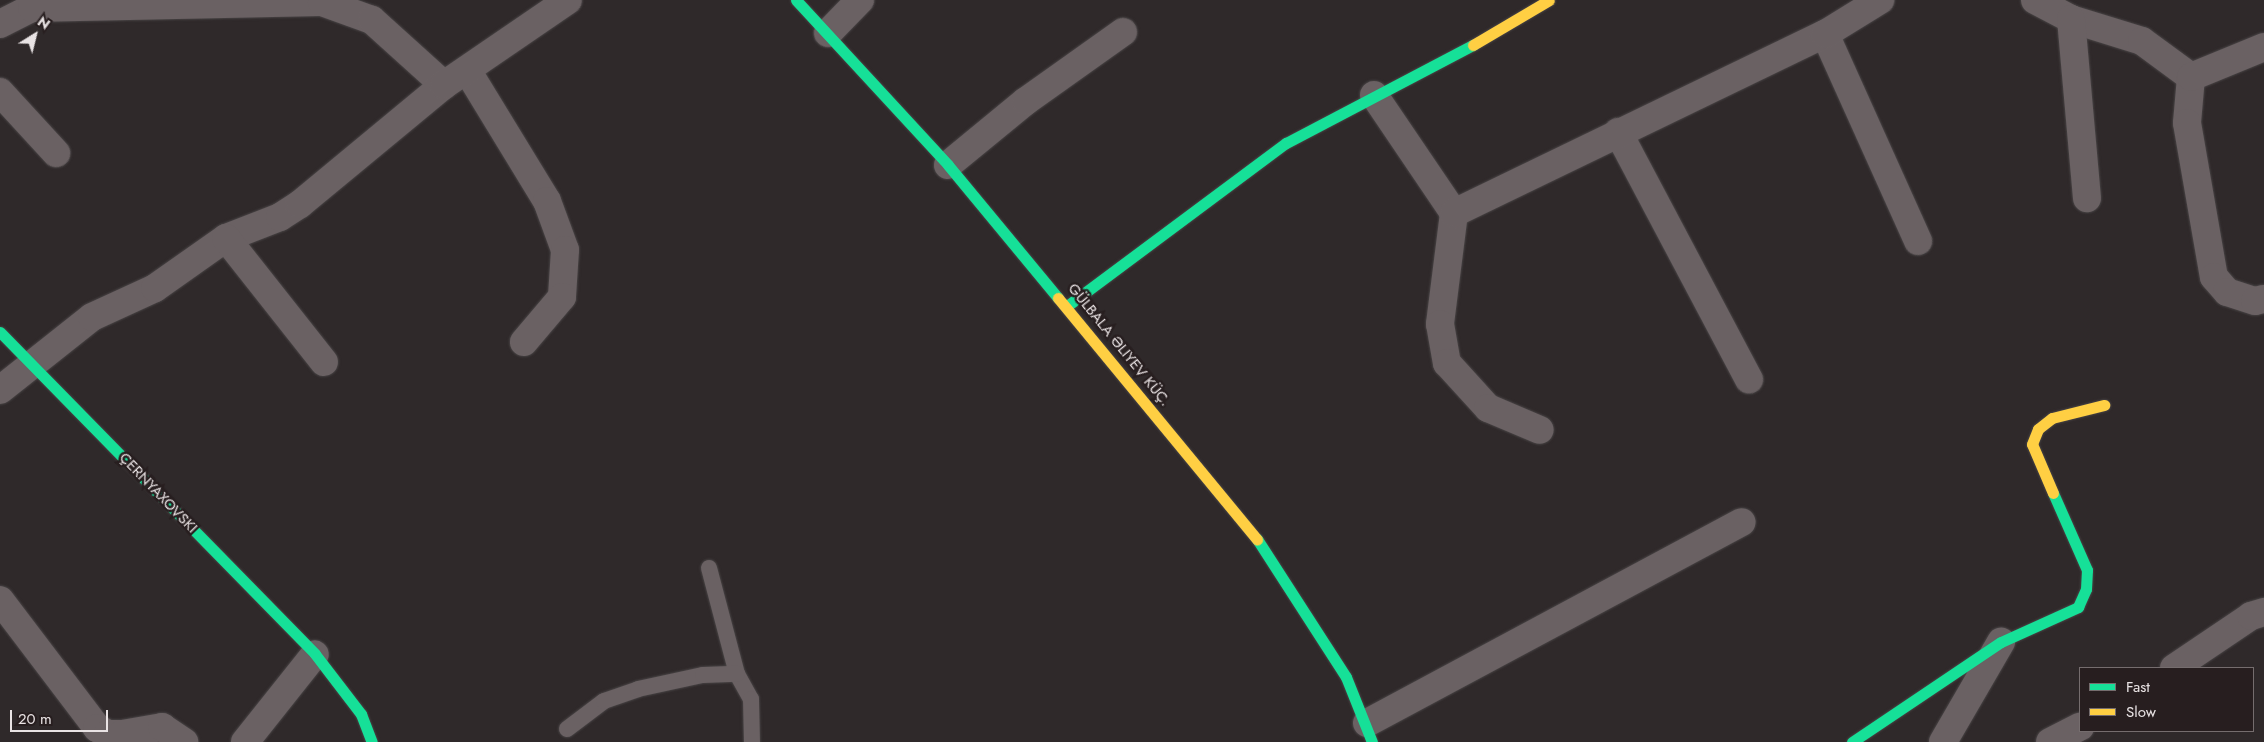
<!DOCTYPE html>
<html>
<head>
<meta charset="utf-8">
<style>
	body { margin:0 }
	#map { position:relative; width:2264px; height:742px; overflow:hidden; background:#2f292a; font-family:Jost,sans-serif }
	div>[style] { position:absolute }
	.roads { filter:drop-shadow(0 0 1px #484445) drop-shadow(0 0 1px #484445) }
	.lane>* { height:16px; margin:-8px; padding:0 8px; transform-origin:8px; border-radius:8px; background:#6a6163 }
	.street>* { height:28px; margin:-14px; padding:0 14px; transform-origin:14px; border-radius:14px; background:#6a6163 }
	.fast>* { height:11px; margin:-5.5px; padding:0 5.5px; transform-origin:5.5px; border-radius:5.5px; background:#16e098 }
	.slow>* { height:11px; margin:-5.5px; padding:0 5.5px; transform-origin:5.5px; border-radius:5.5px; background:#ffcf43 }
	span { translate:-50% -50%; white-space:nowrap; text-align:center; line-height:1.15; -webkit-text-stroke:5px #271e1f; paint-order:stroke }
	.street-label { font-size:15px; color:#e9e3e4 }
	.legend { position:absolute; left:2079px; top:667px; width:175px; height:65px; box-sizing:border-box; background:#271e1f; border:1px solid #756d6e; margin:0; padding:6px 9px; list-style:none; font-size:15px; color:#e9e3e4 }
	.legend li { display:flex; align-items:center; gap:10px; height:25px }
	.legend b { width:25px; border:1px solid #756d6e }
	.north { position:absolute; left:10px; top:10px; width:50px; height:50px; -webkit-text-stroke:4px #271e1f; paint-order:stroke; rotate:36deg; font-size:14px; font-weight:700; line-height:20px; text-align:center; color:#e9e3e4 }
	.north::after { content:''; display:block; margin:auto; width:18px; height:22px; background:#e9e3e4; clip-path:polygon(50% 0,100% 100%,50% 72%,0 100%) }
	.scale { position:absolute; left:10px; top:710px; width:98px; height:22px; box-sizing:border-box; border:2px solid #e9e3e4; border-top:0; padding-left:6px; font-size:15px; line-height:18px; white-space:nowrap; color:#e9e3e4; -webkit-text-stroke:4px #271e1f; paint-order:stroke }
</style>
</head>
<body>
<div id="map">
	<div class="roads">
		<div class="lane">
			<i style="left:709px;top:568px;width:110px;rotate:75.2deg"></i>
			<i style="left:737px;top:674px;width:29px;rotate:61deg"></i>
			<i style="left:751px;top:699px;width:43px;rotate:88.7deg"></i>
			<i style="left:567px;top:729px;width:46px;rotate:-37.1deg"></i>
			<i style="left:604px;top:701px;width:36px;rotate:-19deg"></i>
			<i style="left:638px;top:689px;width:66px;rotate:-12.2deg"></i>
			<i style="left:703px;top:675px;width:34px;rotate:-2deg"></i>
		</div>
		<div class="street">
			<i style="left:2035px;top:0;width:41px;rotate:27.8deg"></i>
			<i style="left:2071px;top:19px;width:74px;rotate:17.2deg"></i>
			<i style="left:2142px;top:41px;width:61px;rotate:36.3deg"></i>
			<i style="left:2191px;top:77px;width:46px;rotate:95deg"></i>
			<i style="left:2187px;top:123px;width:156px;rotate:80.1deg"></i>
			<i style="left:2214px;top:277px;width:20px;rotate:49deg"></i>
			<i style="left:2227px;top:292px;width:29px;rotate:18deg"></i>
			<i style="left:2255px;top:301px;width:9px;rotate:-13deg"></i>
			<i style="left:2071px;top:19px;width:180px;rotate:84.9deg"></i>
			<i style="left:0;top:24px;width:36px;rotate:-27deg"></i>
			<i style="left:32px;top:8px;width:290px;rotate:-1.2deg"></i>
			<i style="left:322px;top:2px;width:53px;rotate:19.8deg"></i>
			<i style="left:372px;top:20px;width:97px;rotate:42.1deg"></i>
			<i style="left:828px;top:33px;width:46px;rotate:-45.9deg"></i>
			<i style="left:1825px;top:34px;width:227px;rotate:65.8deg"></i>
			<i style="left:467px;top:70px;width:153px;rotate:58.6deg"></i>
			<i style="left:547px;top:201px;width:52px;rotate:69.8deg"></i>
			<i style="left:565px;top:250px;width:47px;rotate:93.7deg"></i>
			<i style="left:562px;top:297px;width:59px;rotate:130.2deg"></i>
			<i style="left:2191px;top:77px;width:79px;rotate:-22.3deg"></i>
			<i style="left:0;top:92px;width:83px;rotate:47.4deg"></i>
			<i style="left:1374px;top:95px;width:143px;rotate:55.9deg"></i>
			<i style="left:1454px;top:213px;width:112px;rotate:97.2deg"></i>
			<i style="left:1440px;top:324px;width:40px;rotate:80deg"></i>
			<i style="left:1447px;top:363px;width:61px;rotate:47.7deg"></i>
			<i style="left:1488px;top:408px;width:56px;rotate:22.9deg"></i>
			<i style="left:1618px;top:132px;width:280px;rotate:62.1deg"></i>
			<i style="left:948px;top:165px;width:101px;rotate:-39.4deg"></i>
			<i style="left:1026px;top:101px;width:119px;rotate:-35.4deg"></i>
			<i style="left:1454px;top:213px;width:412px;rotate:-25.8deg"></i>
			<i style="left:1825px;top:34px;width:65px;rotate:-31.7deg"></i>
			<i style="left:226px;top:238px;width:58px;rotate:-21.3deg"></i>
			<i style="left:280px;top:217px;width:24px;rotate:-33deg"></i>
			<i style="left:300px;top:204px;width:187px;rotate:-39.6deg"></i>
			<i style="left:444px;top:85px;width:150px;rotate:-34.4deg"></i>
			<i style="left:0;top:390px;width:117px;rotate:-38.4deg"></i>
			<i style="left:92px;top:317px;width:69px;rotate:-24.7deg"></i>
			<i style="left:155px;top:288px;width:87px;rotate:-35.2deg"></i>
			<i style="left:226px;top:238px;width:158px;rotate:51.7deg"></i>
			<i style="left:0;top:600px;width:161px;rotate:52.8deg"></i>
			<i style="left:97px;top:728px;width:13px;rotate:29deg"></i>
			<i style="left:108px;top:734px;width:14px"></i>
			<i style="left:122px;top:734px;width:41px;rotate:-9.9deg"></i>
			<i style="left:162px;top:727px;width:27px;rotate:34deg"></i>
			<i style="left:2174px;top:668px;width:93px;rotate:-34deg"></i>
			<i style="left:2251px;top:616px;width:14px;rotate:-17deg"></i>
			<i style="left:1367px;top:723px;width:425px;rotate:-28.2deg"></i>
			<i style="left:245px;top:742px;width:112px;rotate:-51.5deg"></i>
			<i style="left:1943px;top:742px;width:116px;rotate:-59.9deg"></i>
			<i style="left:2050px;top:742px;width:34px;rotate:-27deg"></i>
		</div>
		<div class="fast">
			<i style="left:796px;top:0;width:224px;rotate:47.3deg"></i>
			<i style="left:948px;top:165px;width:173px;rotate:50.4deg"></i>
			<i style="left:1067px;top:306px;width:273px;rotate:-36.7deg"></i>
			<i style="left:1286px;top:143px;width:211px;rotate:-27.7deg"></i>
			<i style="left:0;top:332px;width:450px;rotate:45.6deg"></i>
			<i style="left:315px;top:654px;width:76px;rotate:52.5deg"></i>
			<i style="left:361px;top:714px;width:30px;rotate:69deg"></i>
			<i style="left:1257px;top:539px;width:164px;rotate:57.2deg"></i>
			<i style="left:1346px;top:677px;width:70px;rotate:68.2deg"></i>
			<i style="left:1852px;top:742px;width:179px;rotate:-33.9deg"></i>
			<i style="left:2001px;top:642px;width:85px;rotate:-24.4deg"></i>
			<i style="left:2078px;top:607px;width:20px;rotate:-66deg"></i>
			<i style="left:2086px;top:589px;width:19px;rotate:-87deg"></i>
			<i style="left:2087px;top:570px;width:84px;rotate:-113.8deg"></i>
		</div>
		<div class="slow">
			<i style="left:1473px;top:45px;width:88px;rotate:-30.6deg"></i>
			<i style="left:1058px;top:298px;width:313px;rotate:50.5deg"></i>
			<i style="left:2053px;top:493px;width:53px;rotate:-113.2deg"></i>
			<i style="left:2032px;top:444px;width:16px;rotate:-68deg"></i>
			<i style="left:2038px;top:429px;width:18px;rotate:-38deg"></i>
			<i style="left:2052px;top:418px;width:54px;rotate:-14deg"></i>
		</div>
	</div>
	<div class="street-label">
		<span style="left:1119px;top:345px;rotate:51deg">GÜLBALA ƏLIYEV KÜÇ.</span>
		<span style="left:158px;top:493px;rotate:46deg">ÇERNYAXOVSKI</span>
	</div>
	<ul class="legend">
	<li><b style="height:6px;background:#16e098"></b>Fast</li>
	<li><b style="height:6px;background:#ffcf43"></b>Slow</li>
	</ul>
	<div class="north">N</div>
	<div class="scale">20 m</div>
</div>
</body>
</html>
